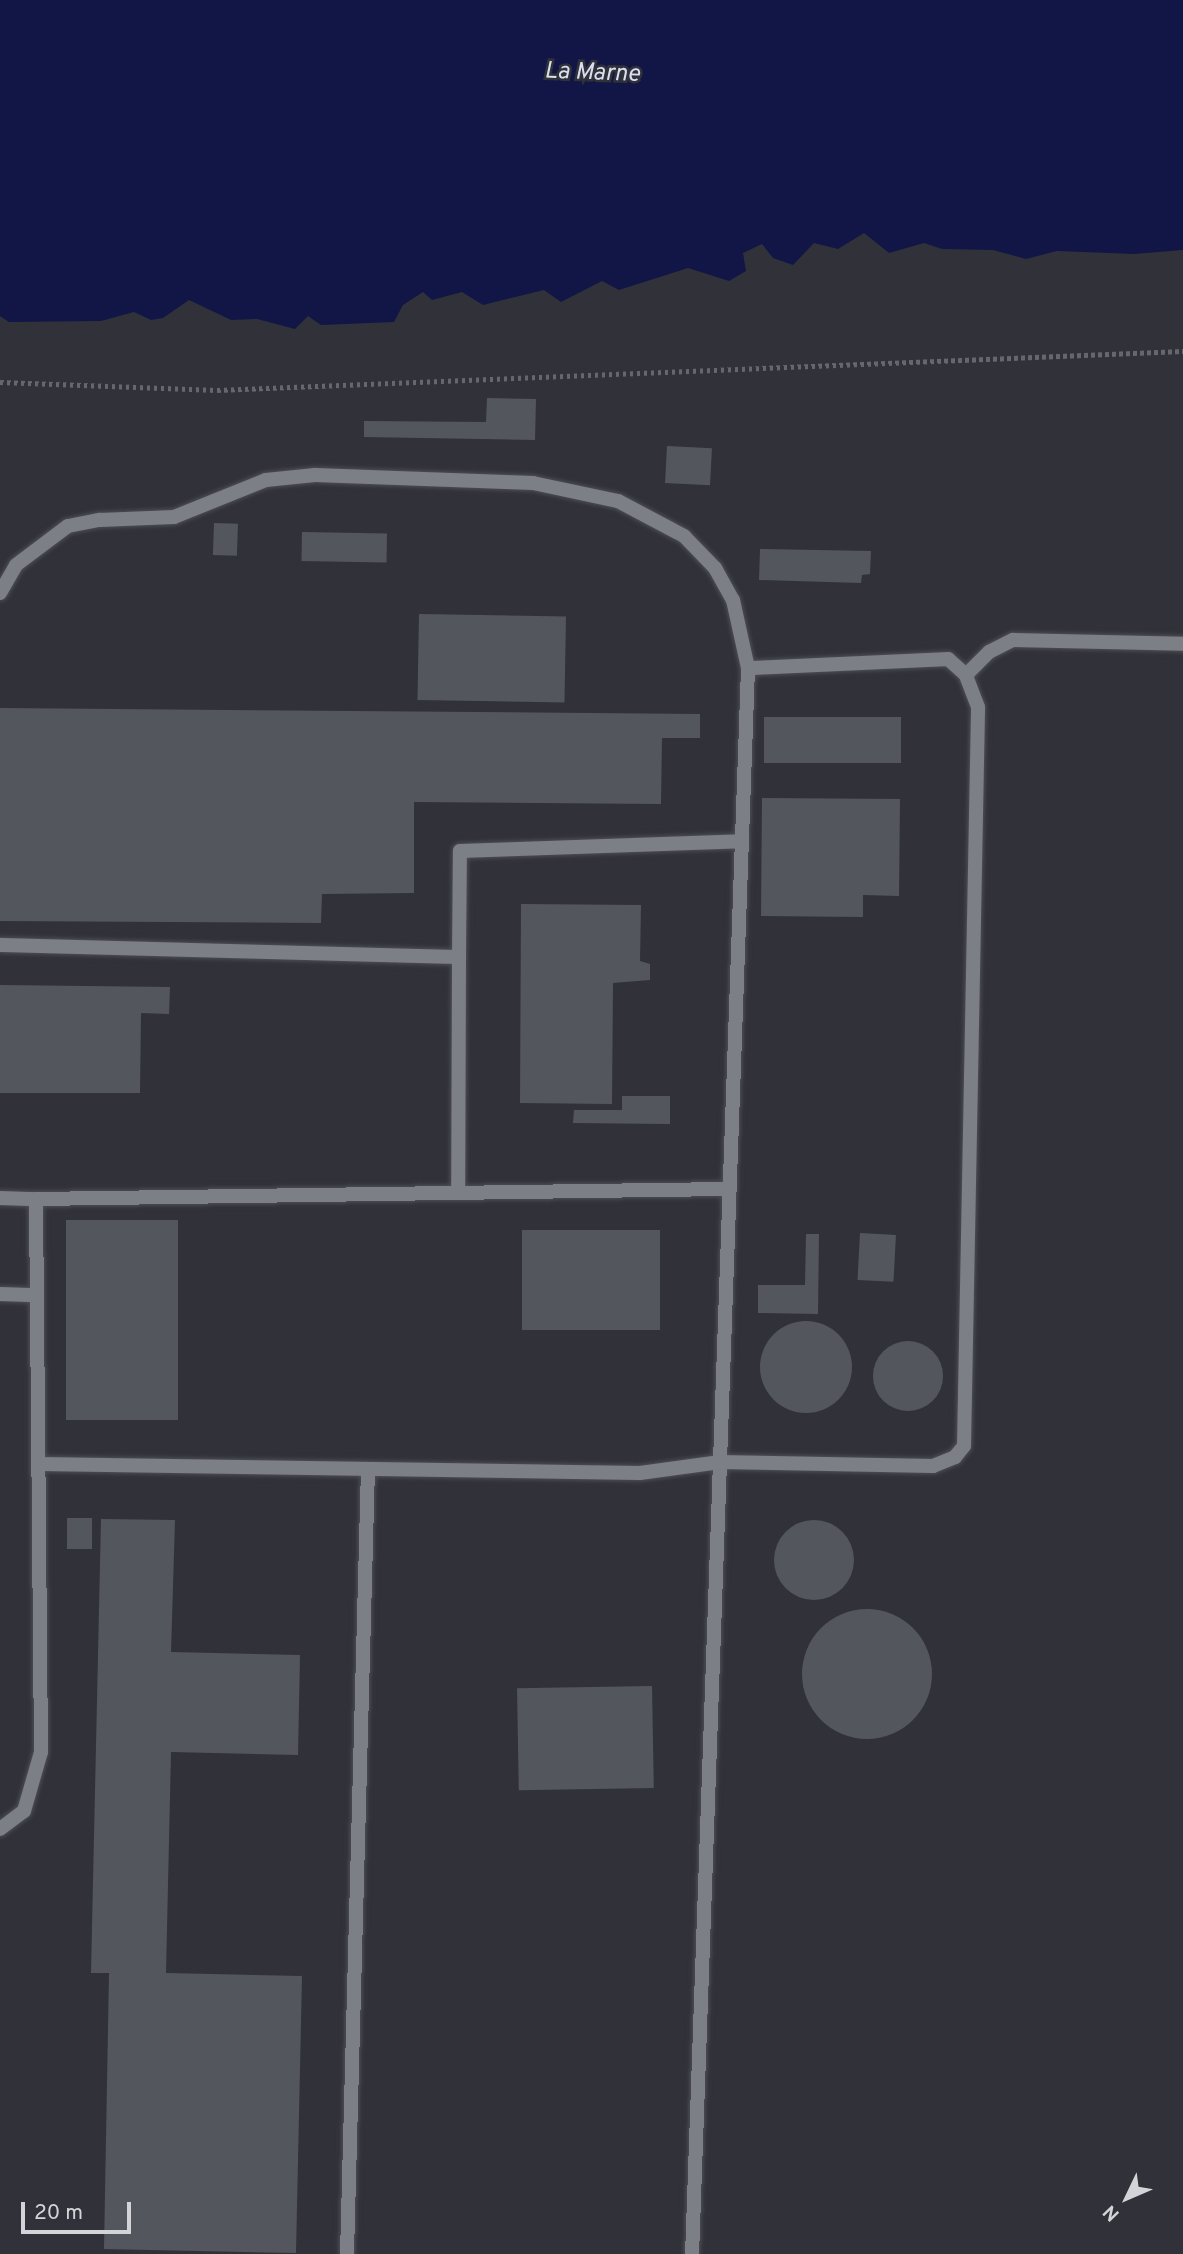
<!DOCTYPE html>
<html>
<head>
<meta charset="utf-8">
<style>
	body { margin:0 }
	#map { position:relative; width:1183px; height:2254px; overflow:hidden; background:#313239; font-family:Overpass,sans-serif }
	div>[style] { position:absolute }
	.water>* { inset:0; background:#111647 }
	.building>* { inset:0; background:#54565e; transform-origin:0 0 }
	.round { border-radius:50% }
	.path>* { height:4.5px; margin-top:-2.25px; transform-origin:0; background:repeating-linear-gradient(90deg,#66676d 0 3.5px,transparent 0 7px) }
	.roads { filter:drop-shadow(0 0 2px #4d4e54) drop-shadow(0 0 2px #4d4e54) }
	.lane>* { height:14px; margin:-7px; padding:0 7px; transform-origin:7px; border-radius:7px; background:#7d7f87 }
	span { translate:-50% -50%; white-space:nowrap; text-align:center; line-height:1.15; -webkit-text-stroke:5px #313239; paint-order:stroke }
	.water-label { font-size:24px; color:#dadff0; font-style:italic }
	.north { position:absolute; left:1092px; top:2163px; width:70px; height:70px; -webkit-text-stroke:5px #313239; paint-order:stroke; rotate:226deg; font-size:19px; font-weight:700; line-height:28px; text-align:center; color:#d3d4d8 }
	.north::after { content:''; display:block; margin:auto; width:24px; height:32px; background:#d3d4d8; clip-path:polygon(50% 0,100% 100%,50% 72%,0 100%) }
	.scale { position:absolute; left:21px; top:2202px; width:110px; height:32px; box-sizing:border-box; border:4px solid #d3d4d8; border-top:0; padding-left:9px; font-size:21px; line-height:24px; white-space:nowrap; color:#d3d4d8; -webkit-text-stroke:5px #313239; paint-order:stroke }
</style>
</head>
<body>
<div id="map">
	<div class="water">
		<i style="clip-path:polygon(0 0,1183px 0,1183px 250px,1134px 254px,1057px 251px,1026px 259px,993px 250px,942px 249px,924px 243px,889px 253px,864px 233px,838px 249px,814px 243px,793px 265px,773px 258px,762px 244px,743px 253px,746px 271px,729px 281px,688px 268px,619px 290px,602px 281px,561px 302px,544px 290px,483px 305px,462px 292px,432px 300px,423px 292px,403px 305px,394px 322px,321px 325px,308px 316px,295px 329px,257px 319px,231px 320px,189px 300px,163px 318px,151px 320px,134px 312px,101px 321px,9px 322px,0 316px)"></i>
	</div>
	<div class="building">
		<i style="clip-path:polygon(487px 398px,536px 399px,535px 440px,364px 437px,364px 421px,486px 422px)"></i>
		<i style="left:667px;top:446px;width:45px;height:37px;rotate:3deg"></i>
		<i style="left:214px;top:523px;width:24px;height:32px;rotate:2deg"></i>
		<i style="left:302px;top:532px;width:85px;height:29px;rotate:1deg"></i>
		<i style="clip-path:polygon(760px 549px,871px 551px,870px 574px,862px 575px,861px 583px,759px 580px)"></i>
		<i style="left:419px;top:614px;width:147px;height:86px;rotate:1deg"></i>
		<i style="clip-path:polygon(0 708px,700px 714px,700px 738px,662px 738px,661px 804px,414px 802px,414px 893px,322px 894px,321px 923px,0 921px)"></i>
		<i style="left:764px;top:717px;width:137px;height:46px"></i>
		<i style="clip-path:polygon(762px 798px,900px 799px,899px 896px,863px 895px,863px 917px,761px 916px)"></i>
		<i style="clip-path:polygon(521px 904px,641px 905px,640px 961px,650px 964px,650px 980px,613px 983px,612px 1104px,520px 1103px)"></i>
		<i style="clip-path:polygon(0 985px,170px 987px,169px 1014px,141px 1013px,140px 1093px,0 1093px)"></i>
		<i style="clip-path:polygon(622px 1096px,670px 1096px,670px 1124px,573px 1123px,574px 1110px,622px 1110px)"></i>
		<i style="left:178px;top:1220px;width:200px;height:112px;rotate:90deg"></i>
		<i style="left:522px;top:1230px;width:138px;height:100px"></i>
		<i style="left:860px;top:1233px;width:36px;height:47px;rotate:3deg"></i>
		<i style="clip-path:polygon(806px 1234px,819px 1234px,818px 1314px,758px 1313px,758px 1285px,805px 1285px)"></i>
		<i class="round" style="left:760px;top:1321px;width:92px;height:92px"></i>
		<i class="round" style="left:873px;top:1341px;width:70px;height:70px"></i>
		<i style="left:67px;top:1518px;width:25px;height:31px"></i>
		<i style="clip-path:polygon(101px 1519px,175px 1520px,171px 1652px,300px 1655px,298px 1755px,171px 1752px,166px 1973px,302px 1976px,296px 2253px,104px 2249px,109px 1973px,91px 1973px)"></i>
		<i class="round" style="left:774px;top:1520px;width:80px;height:80px"></i>
		<i class="round" style="left:802px;top:1609px;width:130px;height:130px"></i>
		<i style="left:652px;top:1686px;width:102px;height:135px;rotate:89deg"></i>
	</div>
	<div class="path">
		<i style="left:0;top:382px;width:217px;rotate:2.1deg"></i>
		<i style="left:217px;top:390px;width:967px;rotate:-2.31deg"></i>
	</div>
	<div class="roads">
		<div class="lane">
			<i style="left:0;top:593px;width:32px;rotate:-60deg"></i>
			<i style="left:16px;top:565px;width:65px;rotate:-36.9deg"></i>
			<i style="left:68px;top:526px;width:33px;rotate:-11deg"></i>
			<i style="left:100px;top:520px;width:74px;rotate:-2.3deg"></i>
			<i style="left:174px;top:517px;width:99px;rotate:-21.9deg"></i>
			<i style="left:266px;top:480px;width:49px;rotate:-5.8deg"></i>
			<i style="left:315px;top:475px;width:218px;rotate:2.1deg"></i>
			<i style="left:533px;top:483px;width:87px;rotate:12deg"></i>
			<i style="left:618px;top:501px;width:75px;rotate:27.9deg"></i>
			<i style="left:684px;top:536px;width:45px;rotate:45.9deg"></i>
			<i style="left:715px;top:568px;width:37px;rotate:61deg"></i>
			<i style="left:733px;top:600px;width:70px;rotate:77.6deg"></i>
			<i style="left:748px;top:668px;width:1587px;rotate:92.02deg"></i>
			<i style="left:966px;top:675px;width:33px;rotate:-45deg"></i>
			<i style="left:989px;top:652px;width:27px;rotate:-27deg"></i>
			<i style="left:1013px;top:640px;width:170px;rotate:1.3deg"></i>
			<i style="left:0;top:945px;width:459px;rotate:1.5deg"></i>
			<i style="left:459px;top:957px;width:235px;rotate:90.2deg"></i>
			<i style="left:459px;top:957px;width:106px;rotate:-89.5deg"></i>
			<i style="left:460px;top:851px;width:282px;rotate:-2deg"></i>
			<i style="left:0;top:1198px;width:36px;rotate:2deg"></i>
			<i style="left:0;top:1294px;width:37px;rotate:2deg"></i>
			<i style="left:39px;top:1464px;width:601px;rotate:0.86deg"></i>
			<i style="left:640px;top:1473px;width:81px;rotate:-7.8deg"></i>
			<i style="left:720px;top:1462px;width:213px;rotate:1.1deg"></i>
			<i style="left:933px;top:1466px;width:24px;rotate:-22deg"></i>
			<i style="left:955px;top:1457px;width:14px;rotate:-51deg"></i>
			<i style="left:964px;top:1446px;width:739px;rotate:-88.91deg"></i>
			<i style="left:978px;top:707px;width:34px;rotate:-111deg"></i>
			<i style="left:966px;top:675px;width:24px;rotate:-138deg"></i>
			<i style="left:948px;top:659px;width:200px;rotate:177.4deg"></i>
			<i style="left:0;top:1829px;width:30px;rotate:-37deg"></i>
			<i style="left:24px;top:1811px;width:61px;rotate:-73.9deg"></i>
			<i style="left:41px;top:1752px;width:553px;rotate:-90.52deg"></i>
			<i style="left:36px;top:1199px;width:693px;rotate:-0.83deg"></i>
			<i style="left:347px;top:2254px;width:785px;rotate:-88.47deg"></i>
		</div>
	</div>
	<div class="water-label">
		<span style="left:592px;top:74px;rotate:2deg">La Marne</span>
	</div>
	<div class="north">N</div>
	<div class="scale">20 m</div>
</div>
</body>
</html>
